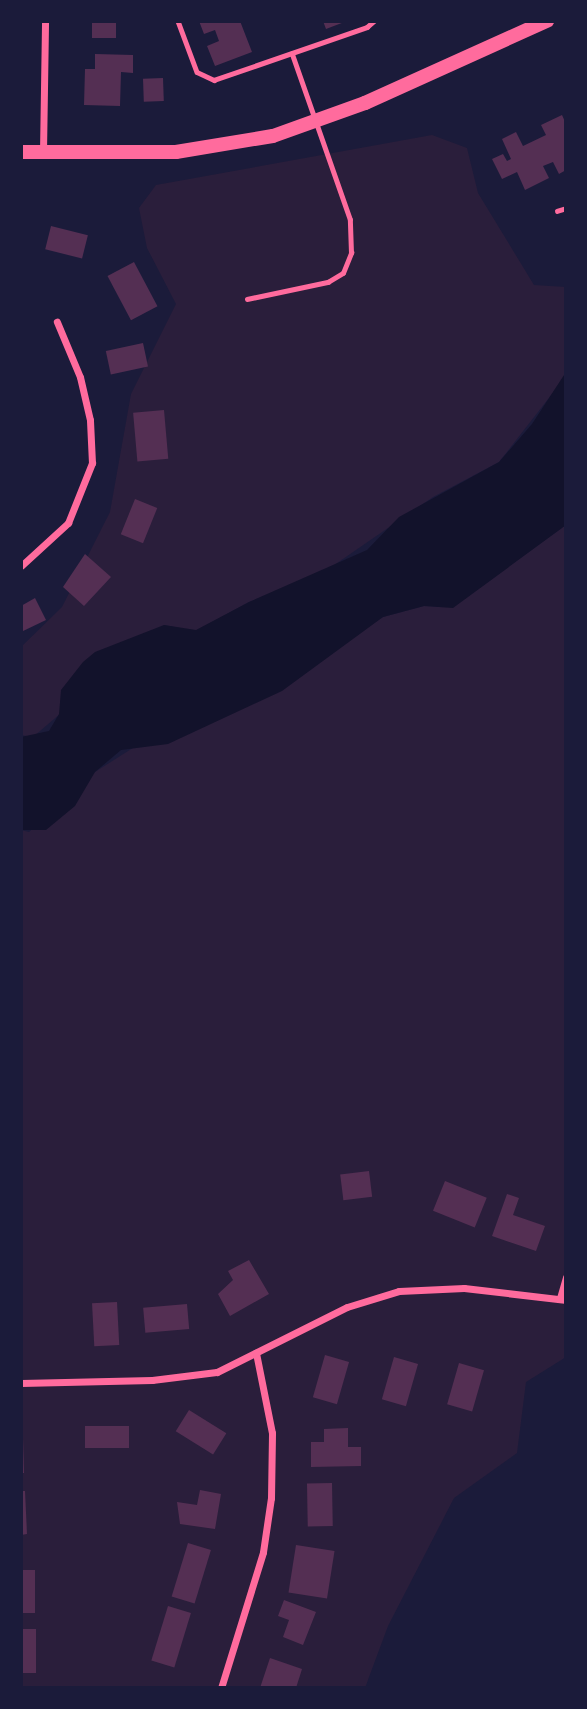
<!DOCTYPE html>
<html>
<head>
<meta charset="utf-8">
<style>
	body { margin:0 }
	#map { position:relative; width:587px; height:1709px; overflow:hidden; background:#1b1b3a; font-family:Jost,sans-serif }
	div>[style] { position:absolute }
	.green>* { inset:0; background:#2a1e3b }
	.water>* { inset:0; background:#12122b }
	.building>* { inset:0; background:#542f53; transform-origin:0 0 }
	.service>* { height:4.5px; margin:-2.25px; padding:0 2.25px; transform-origin:2.25px; border-radius:2.25px; background:#ff6b9d }
	.minor>* { height:7px; margin:-3.5px; padding:0 3.5px; transform-origin:3.5px; border-radius:3.5px; background:#ff6b9d }
	.primary>* { height:14px; margin:-7px; padding:0 7px; transform-origin:7px; border-radius:7px; background:#ff6b9d }
	span { translate:-50% -50%; white-space:nowrap; text-align:center; line-height:1.15; -webkit-text-stroke:7px #1b1b3a; paint-order:stroke }
	.frame { position:absolute; inset:0; border:23px solid #1b1b3a; pointer-events:none }
</style>
</head>
<body>
<div id="map">
	<div class="green">
		<i style="clip-path:polygon(432px 135px,467px 148px,478px 193px,534px 285px,566px 287px,566px 376px,499px 462px,433px 497px,324px 572px,249px 602px,196px 631px,164px 625px,33px 737px,21px 735px,21px 647px,62px 607px,110px 512px,131px 394px,176px 304px,147px 248px,139px 208px,156px 185px)"></i>
		<i style="clip-path:polygon(566px 525px,566px 1357px,526px 1382px,517px 1453px,454px 1498px,388px 1626px,365px 1688px,21px 1688px,21px 830px,29px 832px,95px 772px,136px 746px,241px 707px,383px 617px,424px 606px,453px 607px)"></i>
	</div>
	<div class="water">
		<i style="clip-path:polygon(566px 372px,566px 525px,453px 608px,424px 606px,383px 617px,282px 691px,168px 744px,121px 750px,95px 772px,75px 806px,46px 830px,21px 830px,21px 737px,49px 731px,59px 714px,61px 690px,83px 662px,95px 652px,164px 625px,196px 630px,249px 602px,367px 550px,399px 517px,499px 462px,532px 424px)"></i>
	</div>
	<div class="building">
		<i style="left:92px;top:21px;width:24px;height:17px"></i>
		<i style="clip-path:polygon(199px 21px,240px 21px,252px 52px,215px 66px,207px 46px,219px 41px,215px 30px,204px 34px)"></i>
		<i style="clip-path:polygon(323px 21px,347px 21px,326px 29px)"></i>
		<i style="clip-path:polygon(95px 54px,133px 55px,133px 73px,121px 72px,120px 106px,84px 105px,85px 69px,95px 69px)"></i>
		<i style="left:163px;top:78px;width:23px;height:20px;rotate:88deg"></i>
		<i style="clip-path:polygon(562px 115px,566px 124px,566px 170px,559px 174px,553px 162px,543px 166px,549px 178px,525px 190px,517px 172px,502px 179px,492px 159px,503px 154px,507px 161px,511px 159px,502px 139px,516px 132px,523px 146px,546px 135px,541px 125px)"></i>
		<i style="left:51px;top:226px;width:38px;height:24px;rotate:14deg"></i>
		<i style="left:134px;top:262px;width:50px;height:30px;rotate:62deg"></i>
		<i style="left:143px;top:343px;width:24px;height:38px;rotate:78deg"></i>
		<i style="left:164px;top:410px;width:49px;height:31px;rotate:85deg"></i>
		<i style="left:135px;top:499px;width:24px;height:38px;rotate:22deg"></i>
		<i style="clip-path:polygon(85px 554px,111px 577px,84px 606px,63px 587px)"></i>
		<i style="clip-path:polygon(35px 598px,46px 620px,21px 632px,21px 606px)"></i>
		<i style="left:369px;top:1171px;width:26px;height:29px;rotate:83deg"></i>
		<i style="left:445px;top:1181px;width:45px;height:32px;rotate:22deg"></i>
		<i style="clip-path:polygon(507px 1194px,519px 1198px,513px 1215px,545px 1226px,536px 1251px,492px 1236px)"></i>
		<i style="clip-path:polygon(249px 1260px,269px 1294px,230px 1316px,218px 1294px,233px 1280px,228px 1271px)"></i>
		<i style="left:117px;top:1302px;width:43px;height:25px;rotate:87deg"></i>
		<i style="left:187px;top:1304px;width:25px;height:44px;rotate:85deg"></i>
		<i style="left:325px;top:1355px;width:25px;height:44px;rotate:16deg"></i>
		<i style="left:394px;top:1357px;width:25px;height:44px;rotate:16deg"></i>
		<i style="left:459px;top:1363px;width:26px;height:43px;rotate:16deg"></i>
		<i style="left:189px;top:1410px;width:44px;height:25px;rotate:32deg"></i>
		<i style="left:129px;top:1426px;width:22px;height:44px;rotate:90deg"></i>
		<i style="clip-path:polygon(348px 1428px,348px 1447px,361px 1447px,361px 1466px,311px 1467px,311px 1442px,324px 1442px,324px 1429px)"></i>
		<i style="clip-path:polygon(21px 1438px,23px 1438px,24px 1473px,21px 1473px)"></i>
		<i style="left:332px;top:1483px;width:43px;height:25px;rotate:89deg"></i>
		<i style="clip-path:polygon(200px 1490px,221px 1494px,215px 1529px,180px 1524px,177px 1502px,197px 1505px)"></i>
		<i style="clip-path:polygon(21px 1491px,25px 1491px,27px 1534px,21px 1535px)"></i>
		<i style="left:188px;top:1543px;width:24px;height:56px;rotate:17deg"></i>
		<i style="left:296px;top:1545px;width:39px;height:48px;rotate:9deg"></i>
		<i style="left:21px;top:1570px;width:14px;height:43px"></i>
		<i style="clip-path:polygon(284px 1600px,316px 1612px,303px 1645px,283px 1637px,289px 1620px,278px 1616px)"></i>
		<i style="left:168px;top:1606px;width:24px;height:57px;rotate:17deg"></i>
		<i style="left:21px;top:1629px;width:15px;height:44px"></i>
		<i style="clip-path:polygon(270px 1658px,302px 1669px,296px 1688px,260px 1688px)"></i>
	</div>
	<div class="service">
		<i style="left:178px;top:21px;width:54px;rotate:69.6deg"></i>
		<i style="left:197px;top:72px;width:19px;rotate:25deg"></i>
		<i style="left:214px;top:80px;width:162px;rotate:-19.1deg"></i>
		<i style="left:367px;top:27px;width:9px;rotate:-41deg"></i>
		<i style="left:557px;top:211px;width:9px;rotate:-18deg"></i>
		<i style="left:247px;top:299px;width:83px;rotate:-11.9deg"></i>
		<i style="left:328px;top:282px;width:17px;rotate:-31deg"></i>
		<i style="left:343px;top:273px;width:22px;rotate:-68deg"></i>
		<i style="left:351px;top:253px;width:33px;rotate:-92deg"></i>
		<i style="left:350px;top:220px;width:176px;rotate:-109.3deg"></i>
	</div>
	<div class="minor">
		<i style="left:43px;top:152px;width:131px;rotate:-89.1deg"></i>
		<i style="left:21px;top:566px;width:64px;rotate:-42.5deg"></i>
		<i style="left:68px;top:523px;width:65px;rotate:-68.2deg"></i>
		<i style="left:92px;top:463px;width:43px;rotate:-92.7deg"></i>
		<i style="left:90px;top:420px;width:44px;rotate:-103.1deg"></i>
		<i style="left:80px;top:377px;width:60px;rotate:-112.7deg"></i>
		<i style="left:560px;top:1298px;width:22px;rotate:-74deg"></i>
		<i style="left:21px;top:1383px;width:131px;rotate:-1.3deg"></i>
		<i style="left:152px;top:1380px;width:65px;rotate:-7deg"></i>
		<i style="left:217px;top:1372px;width:145px;rotate:-26.6deg"></i>
		<i style="left:347px;top:1307px;width:54px;rotate:-17.1deg"></i>
		<i style="left:399px;top:1291px;width:65px;rotate:-2.6deg"></i>
		<i style="left:464px;top:1288px;width:103px;rotate:6.7deg"></i>
		<i style="left:221px;top:1688px;width:142px;rotate:-72.8deg"></i>
		<i style="left:263px;top:1552px;width:55px;rotate:-81.6deg"></i>
		<i style="left:271px;top:1498px;width:65px;rotate:-89.1deg"></i>
		<i style="left:272px;top:1433px;width:82px;rotate:-101.3deg"></i>
	</div>
	<div class="primary">
		<i style="left:21px;top:152px;width:155px"></i>
		<i style="left:176px;top:152px;width:98px;rotate:-9.4deg"></i>
		<i style="left:273px;top:136px;width:98px;rotate:-19.7deg"></i>
		<i style="left:365px;top:103px;width:200px;rotate:-24.3deg"></i>
	</div>
	<div class="frame"></div>
</div>
</body>
</html>
